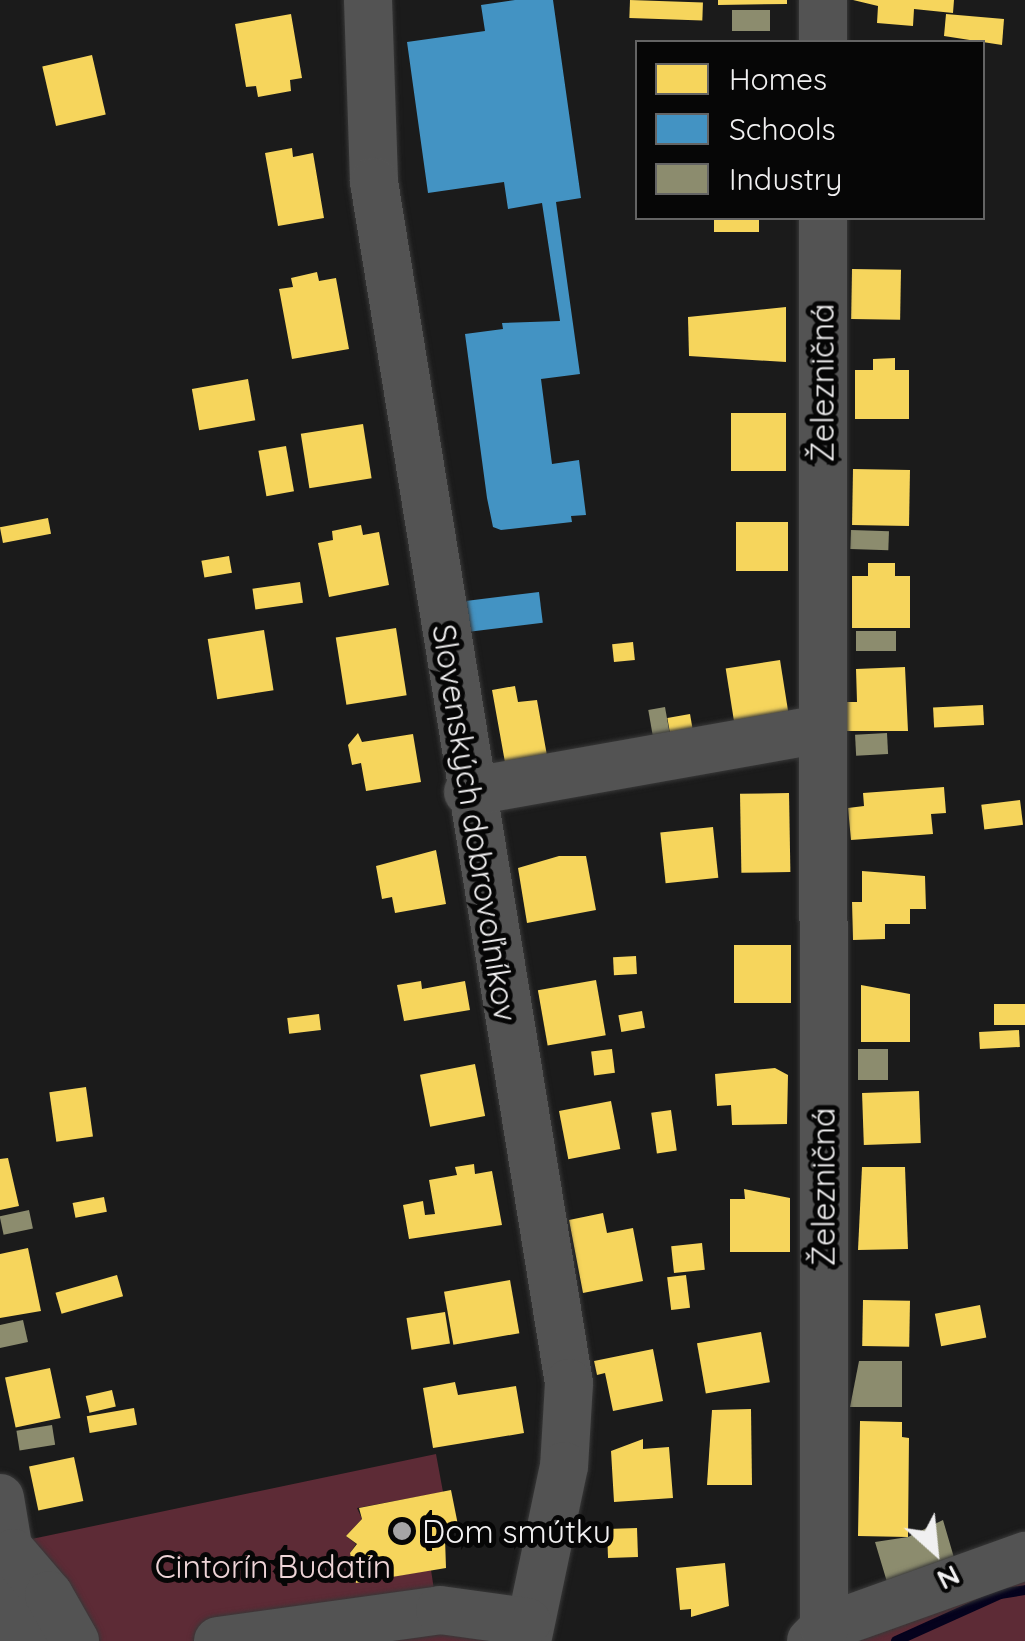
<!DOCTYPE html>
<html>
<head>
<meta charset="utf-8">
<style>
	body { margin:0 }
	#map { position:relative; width:1025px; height:1641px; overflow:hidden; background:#1b1b1b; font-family:Quicksand,sans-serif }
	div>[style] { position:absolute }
	.green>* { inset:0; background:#5d2b36 }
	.homes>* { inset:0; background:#f6d55c; transform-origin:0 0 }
	.schools>* { inset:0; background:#4393c3; transform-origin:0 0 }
	.industry>* { inset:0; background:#8c8c6e; transform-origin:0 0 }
	.stream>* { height:10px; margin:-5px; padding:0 5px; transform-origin:5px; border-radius:5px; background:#05021d }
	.roads { filter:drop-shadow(0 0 2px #383838) drop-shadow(0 0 2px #383838) }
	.minor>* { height:48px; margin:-24px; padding:0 24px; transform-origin:24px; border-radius:24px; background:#535353 }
	.dots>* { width:28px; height:28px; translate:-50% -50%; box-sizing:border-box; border:5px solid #060606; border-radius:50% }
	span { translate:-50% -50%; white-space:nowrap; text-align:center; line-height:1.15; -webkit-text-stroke:10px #060606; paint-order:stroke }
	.street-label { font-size:32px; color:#f1f0f1 }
	.poi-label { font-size:32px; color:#f1f0f1 }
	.left { translate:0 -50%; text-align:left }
	.park-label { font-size:32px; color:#eed4d7 }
	.legend { position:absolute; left:635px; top:40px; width:350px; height:180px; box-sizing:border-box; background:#060606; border:2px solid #646464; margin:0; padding:12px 18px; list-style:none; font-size:30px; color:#f1f0f1 }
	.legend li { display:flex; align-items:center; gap:20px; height:50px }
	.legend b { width:50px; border:2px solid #646464 }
	.north { position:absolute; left:885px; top:1501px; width:100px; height:100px; -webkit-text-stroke:8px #060606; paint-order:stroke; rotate:153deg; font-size:28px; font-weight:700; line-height:40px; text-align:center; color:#f1f0f1 }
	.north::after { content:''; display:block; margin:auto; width:35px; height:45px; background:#f1f0f1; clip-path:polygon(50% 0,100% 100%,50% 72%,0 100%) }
</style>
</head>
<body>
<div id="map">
	<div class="green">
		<i style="clip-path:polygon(436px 1454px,443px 1492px,357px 1508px,362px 1519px,346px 1536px,356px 1544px,350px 1553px,356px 1583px,431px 1570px,439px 1622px,495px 1641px,51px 1641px,27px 1540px)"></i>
		<i style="clip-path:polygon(1025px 1561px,1025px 1641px,847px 1641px)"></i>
	</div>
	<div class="homes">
		<i style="left:630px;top:0;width:73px;height:18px;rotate:2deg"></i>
		<i style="clip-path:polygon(718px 0,787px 0,787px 4px,718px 5px)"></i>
		<i style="clip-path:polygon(853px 0,954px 0,953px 13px,914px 9px,913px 26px,877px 23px,878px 6px)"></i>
		<i style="clip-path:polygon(291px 14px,302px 78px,290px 80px,291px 91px,258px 97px,256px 86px,246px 87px,235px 24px)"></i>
		<i style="clip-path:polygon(946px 14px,1004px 19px,1002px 45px,944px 36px)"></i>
		<i style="left:92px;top:55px;width:61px;height:51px;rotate:77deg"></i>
		<i style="clip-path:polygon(292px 148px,293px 157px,313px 153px,324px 218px,278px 226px,265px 153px)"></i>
		<i style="left:714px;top:218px;width:45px;height:14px"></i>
		<i style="left:852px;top:269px;width:49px;height:50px;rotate:1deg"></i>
		<i style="clip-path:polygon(317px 272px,319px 281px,336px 278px,349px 349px,292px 359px,279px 289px,293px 287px,291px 278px)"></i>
		<i style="clip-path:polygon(786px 307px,786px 362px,689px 356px,688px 317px)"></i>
		<i style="clip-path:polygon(895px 358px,895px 370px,909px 370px,909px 419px,855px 419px,855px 370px,873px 370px,873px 359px)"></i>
		<i style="left:248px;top:379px;width:42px;height:57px;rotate:80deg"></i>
		<i style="left:731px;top:413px;width:55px;height:58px"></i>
		<i style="left:363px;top:424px;width:55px;height:63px;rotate:81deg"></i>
		<i style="left:286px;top:446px;width:46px;height:28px;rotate:80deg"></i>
		<i style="left:853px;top:469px;width:57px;height:56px;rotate:1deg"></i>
		<i style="left:48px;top:518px;width:16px;height:49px;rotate:79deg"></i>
		<i style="left:736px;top:522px;width:52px;height:49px"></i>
		<i style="clip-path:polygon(361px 525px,363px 535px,379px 532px,389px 585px,329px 597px,318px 543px,333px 540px,332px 531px)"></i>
		<i style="left:229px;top:556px;width:17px;height:28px;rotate:80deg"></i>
		<i style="clip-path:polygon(868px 563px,895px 563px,895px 576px,910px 576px,910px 628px,852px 628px,852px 576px,868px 576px)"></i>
		<i style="left:300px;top:582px;width:21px;height:48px;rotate:82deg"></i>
		<i style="left:396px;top:628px;width:68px;height:61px;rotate:81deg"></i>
		<i style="left:264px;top:630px;width:61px;height:57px;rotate:81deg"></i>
		<i style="left:633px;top:642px;width:18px;height:21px;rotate:84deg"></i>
		<i style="left:780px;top:660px;width:55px;height:55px;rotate:81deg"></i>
		<i style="clip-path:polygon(905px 667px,908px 731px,846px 731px,845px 702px,857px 702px,856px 669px)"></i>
		<i style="clip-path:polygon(515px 686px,518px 702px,537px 700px,548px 761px,506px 768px,492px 690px)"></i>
		<i style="left:983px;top:705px;width:20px;height:50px;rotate:87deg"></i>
		<i style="left:690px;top:714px;width:22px;height:23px;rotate:80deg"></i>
		<i style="clip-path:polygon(358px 733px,362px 742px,413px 734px,421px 782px,366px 791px,361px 763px,352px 765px,348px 745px)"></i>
		<i style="clip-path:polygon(944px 787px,946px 813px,931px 814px,933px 834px,851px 840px,848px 808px,864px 806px,863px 793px)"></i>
		<i style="left:789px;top:793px;width:79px;height:49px;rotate:89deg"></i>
		<i style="left:1020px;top:800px;width:25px;height:39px;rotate:83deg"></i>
		<i style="left:713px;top:827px;width:51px;height:53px;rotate:84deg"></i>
		<i style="clip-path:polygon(436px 850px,446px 904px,395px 913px,392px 897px,382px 899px,376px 866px)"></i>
		<i style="clip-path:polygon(559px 856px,586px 856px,596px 910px,527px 923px,518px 868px)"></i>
		<i style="clip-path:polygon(862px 871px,925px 876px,926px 909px,910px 909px,910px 924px,885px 924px,885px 939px,853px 940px,852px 902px,862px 902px)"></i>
		<i style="left:734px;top:945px;width:57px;height:58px"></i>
		<i style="left:636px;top:956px;width:18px;height:23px;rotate:87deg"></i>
		<i style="left:596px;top:980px;width:56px;height:59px;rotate:80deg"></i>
		<i style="clip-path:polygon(421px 981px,422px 989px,465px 981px,470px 1010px,404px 1021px,397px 985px)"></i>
		<i style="clip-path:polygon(861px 985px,910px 994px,910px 1042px,861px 1042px)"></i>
		<i style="left:1025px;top:1004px;width:21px;height:31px;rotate:90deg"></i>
		<i style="left:642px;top:1011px;width:17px;height:24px;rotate:80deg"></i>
		<i style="left:319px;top:1014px;width:16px;height:32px;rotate:83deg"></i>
		<i style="left:1019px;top:1030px;width:17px;height:40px;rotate:87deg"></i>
		<i style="left:612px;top:1049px;width:24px;height:21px;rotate:83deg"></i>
		<i style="left:475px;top:1064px;width:53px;height:56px;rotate:79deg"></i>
		<i style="clip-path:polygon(775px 1068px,788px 1075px,787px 1124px,732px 1125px,731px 1105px,717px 1106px,715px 1074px)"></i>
		<i style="left:86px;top:1087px;width:50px;height:37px;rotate:82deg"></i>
		<i style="left:919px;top:1091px;width:52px;height:57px;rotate:88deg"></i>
		<i style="left:611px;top:1101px;width:49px;height:53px;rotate:79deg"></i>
		<i style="left:671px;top:1110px;width:41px;height:20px;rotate:82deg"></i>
		<i style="clip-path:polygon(8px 1158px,19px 1206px,0 1210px,0 1159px)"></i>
		<i style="clip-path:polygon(474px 1164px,475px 1174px,492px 1171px,502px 1225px,409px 1239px,403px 1205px,423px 1201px,425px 1215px,435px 1214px,429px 1180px,457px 1175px,455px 1167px)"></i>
		<i style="clip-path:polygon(862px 1167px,905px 1167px,908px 1249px,858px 1250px)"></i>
		<i style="clip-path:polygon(744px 1189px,790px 1198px,790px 1252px,730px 1252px,730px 1199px,745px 1199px)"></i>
		<i style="left:104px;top:1197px;width:15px;height:32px;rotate:79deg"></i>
		<i style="clip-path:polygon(603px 1213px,607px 1233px,633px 1228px,643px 1281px,583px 1293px,569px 1220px)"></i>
		<i style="left:702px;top:1243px;width:27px;height:31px;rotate:84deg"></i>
		<i style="clip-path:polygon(28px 1248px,41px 1311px,0 1318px,0 1254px)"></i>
		<i style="left:117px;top:1275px;width:22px;height:64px;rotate:74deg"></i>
		<i style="left:686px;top:1275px;width:33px;height:19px;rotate:83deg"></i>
		<i style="left:510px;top:1280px;width:54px;height:67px;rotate:80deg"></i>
		<i style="left:863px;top:1300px;width:47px;height:46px;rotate:1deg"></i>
		<i style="left:980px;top:1305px;width:33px;height:46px;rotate:79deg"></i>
		<i style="left:445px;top:1312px;width:32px;height:39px;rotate:81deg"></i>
		<i style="left:761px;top:1332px;width:51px;height:65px;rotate:80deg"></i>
		<i style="clip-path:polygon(653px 1349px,663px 1401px,613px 1411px,605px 1373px,597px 1375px,594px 1361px)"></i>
		<i style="left:50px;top:1368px;width:51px;height:46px;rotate:78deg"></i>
		<i style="clip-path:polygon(455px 1382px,458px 1395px,516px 1386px,524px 1433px,433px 1448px,423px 1388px)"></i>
		<i style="left:112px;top:1390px;width:17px;height:27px;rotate:77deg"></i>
		<i style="left:134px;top:1408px;width:17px;height:48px;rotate:80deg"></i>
		<i style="clip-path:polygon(751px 1409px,752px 1485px,707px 1485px,712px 1410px)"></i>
		<i style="clip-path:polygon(860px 1421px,902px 1422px,902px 1437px,909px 1438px,908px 1537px,858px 1536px)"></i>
		<i style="clip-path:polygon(643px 1439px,643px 1449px,669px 1447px,673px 1498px,614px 1502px,611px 1451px)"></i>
		<i style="left:74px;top:1457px;width:45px;height:46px;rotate:78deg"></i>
		<i style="clip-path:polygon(451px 1490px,458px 1525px,445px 1538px,446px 1568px,356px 1583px,350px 1553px,357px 1544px,346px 1536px,362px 1519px,359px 1508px)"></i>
		<i style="left:637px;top:1528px;width:29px;height:30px;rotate:88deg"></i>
		<i style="clip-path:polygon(725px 1563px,729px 1606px,691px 1617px,691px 1609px,680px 1610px,676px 1568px)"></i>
	</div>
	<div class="schools">
		<i style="clip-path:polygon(515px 0,553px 0,581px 198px,556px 202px,580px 374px,541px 379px,552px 464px,579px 460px,586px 515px,571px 516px,572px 522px,501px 530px,493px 527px,487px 498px,465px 334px,503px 329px,502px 323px,560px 321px,542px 203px,508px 209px,504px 182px,428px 193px,407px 42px,485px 31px,481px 5px)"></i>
		<i style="left:539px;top:592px;width:31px;height:76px;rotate:83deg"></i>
	</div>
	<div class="industry">
		<i style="left:732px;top:10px;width:38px;height:21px"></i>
		<i style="left:851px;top:530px;width:38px;height:19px;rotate:2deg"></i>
		<i style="left:856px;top:631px;width:40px;height:20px"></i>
		<i style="left:665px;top:707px;width:36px;height:17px;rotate:80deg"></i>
		<i style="left:887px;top:733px;width:21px;height:32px;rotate:87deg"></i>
		<i style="left:888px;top:1049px;width:31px;height:30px;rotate:90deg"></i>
		<i style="left:29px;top:1210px;width:19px;height:30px;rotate:78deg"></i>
		<i style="clip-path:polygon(23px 1320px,28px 1342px,0 1348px,0 1325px)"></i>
		<i style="clip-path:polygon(859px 1361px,902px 1361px,902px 1407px,850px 1407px)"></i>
		<i style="left:52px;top:1425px;width:20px;height:36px;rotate:81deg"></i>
		<i style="clip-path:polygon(943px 1520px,955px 1561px,887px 1582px,875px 1542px,908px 1537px)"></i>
	</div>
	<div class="stream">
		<i style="left:896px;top:1641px;width:114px;rotate:-24.3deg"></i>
		<i style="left:1000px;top:1594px;width:25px;rotate:-9deg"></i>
	</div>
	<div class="roads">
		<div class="minor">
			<i style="left:368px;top:0;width:182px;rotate:88.1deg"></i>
			<i style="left:374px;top:182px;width:1217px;rotate:80.78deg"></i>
			<i style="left:569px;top:1383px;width:83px;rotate:93.4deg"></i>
			<i style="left:564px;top:1466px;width:179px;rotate:101.9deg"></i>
			<i style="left:823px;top:42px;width:42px;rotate:-90deg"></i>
			<i style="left:468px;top:792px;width:360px;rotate:-10.1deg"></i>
			<i style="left:0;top:1498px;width:145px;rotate:80.5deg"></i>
			<i style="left:13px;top:1553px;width:55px;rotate:49.4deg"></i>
			<i style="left:49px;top:1595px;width:53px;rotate:60.5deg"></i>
			<i style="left:824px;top:1628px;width:214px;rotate:-19.7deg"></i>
			<i style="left:218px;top:1641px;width:224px;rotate:-7.9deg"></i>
			<i style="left:440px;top:1610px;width:88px;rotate:7.9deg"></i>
			<i style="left:811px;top:1641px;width:18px;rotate:-45deg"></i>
			<i style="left:824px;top:1628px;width:1410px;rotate:-90.04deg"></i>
		</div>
	</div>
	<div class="dots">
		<i style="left:402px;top:1531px;background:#a6a5a6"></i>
	</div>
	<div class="street-label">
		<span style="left:822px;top:383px;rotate:-90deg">Železničná</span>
		<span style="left:475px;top:823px;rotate:81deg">Slovenských dobrovoľníkov</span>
		<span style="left:823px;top:1187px;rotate:-90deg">Železničná</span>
	</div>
	<div class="poi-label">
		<span class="left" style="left:422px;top:1531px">Dom smútku</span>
	</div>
	<div class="park-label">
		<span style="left:273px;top:1566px">Cintorín Budatín</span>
	</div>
	<ul class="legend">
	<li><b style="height:28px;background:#f6d55c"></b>Homes</li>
	<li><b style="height:28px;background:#4393c3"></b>Schools</li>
	<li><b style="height:28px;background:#8c8c6e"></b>Industry</li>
	</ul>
	<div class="north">N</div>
</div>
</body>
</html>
